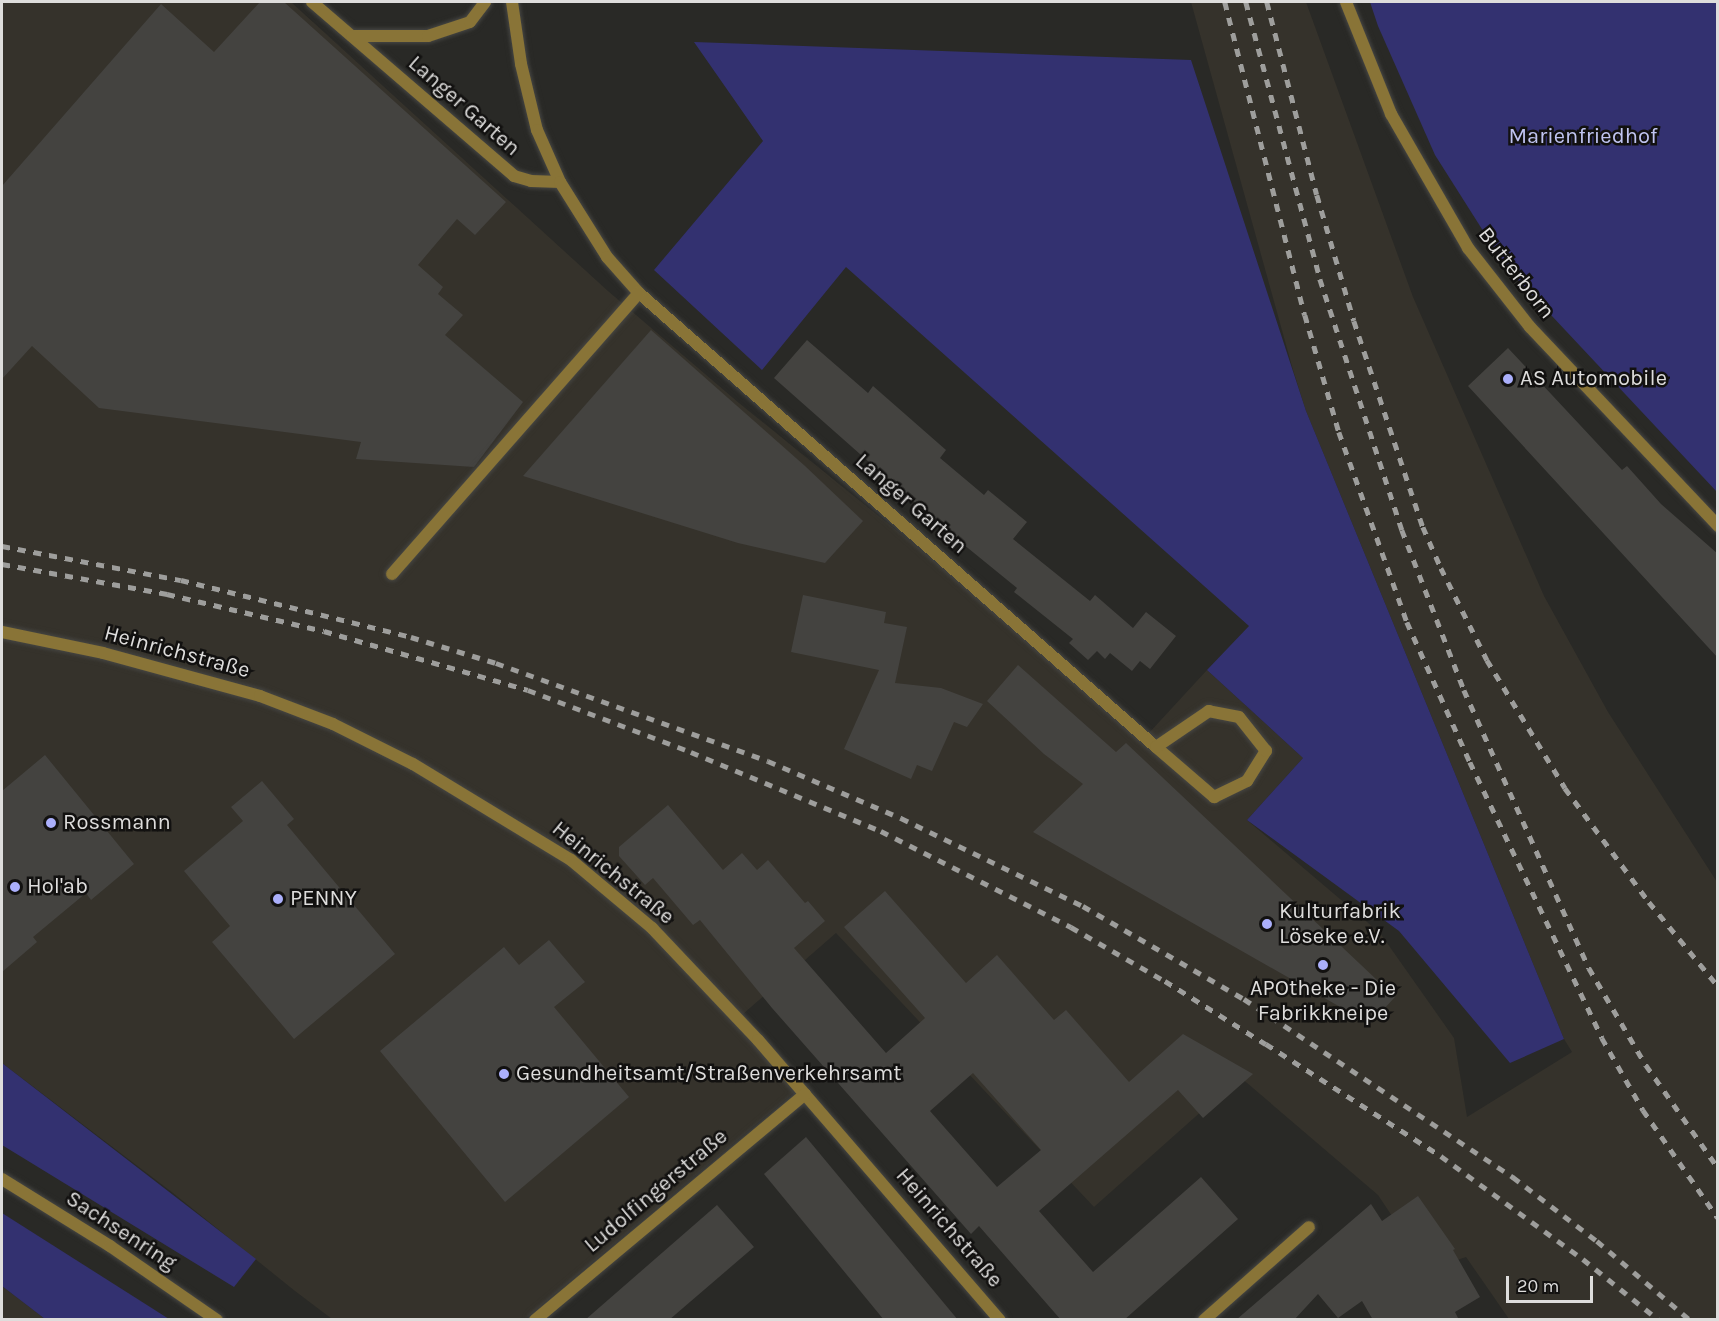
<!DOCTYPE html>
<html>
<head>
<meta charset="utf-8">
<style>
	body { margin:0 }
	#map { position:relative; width:1719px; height:1321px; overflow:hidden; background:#292926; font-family:Karla,sans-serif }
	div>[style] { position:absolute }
	.built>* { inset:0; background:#35322b }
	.green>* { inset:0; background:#333170 }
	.building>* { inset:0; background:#444340 }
	.roads { filter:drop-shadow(0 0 2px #464643) drop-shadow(0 0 2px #464643) }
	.minor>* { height:12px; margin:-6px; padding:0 6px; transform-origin:6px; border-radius:6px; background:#897437 }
	.tertiary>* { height:12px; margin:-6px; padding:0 6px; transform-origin:6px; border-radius:6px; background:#897437 }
	.rail>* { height:4.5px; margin-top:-2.25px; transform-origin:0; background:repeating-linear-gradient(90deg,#9e9e9c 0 8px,transparent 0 16px) }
	.dots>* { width:16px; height:16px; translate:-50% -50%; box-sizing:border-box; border:3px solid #121110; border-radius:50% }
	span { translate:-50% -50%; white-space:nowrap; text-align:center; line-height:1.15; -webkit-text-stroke:5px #121110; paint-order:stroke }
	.street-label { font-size:22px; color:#dedddc }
	.park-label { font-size:22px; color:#c0c4f1 }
	.poi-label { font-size:22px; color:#dedddc }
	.left { translate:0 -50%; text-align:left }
	.frame { position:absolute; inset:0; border:3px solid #dedddc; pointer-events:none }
	.scale { position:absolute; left:1506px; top:1276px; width:87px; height:27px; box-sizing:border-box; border:3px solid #dedddc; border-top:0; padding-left:8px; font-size:18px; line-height:21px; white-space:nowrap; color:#dedddc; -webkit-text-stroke:4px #121110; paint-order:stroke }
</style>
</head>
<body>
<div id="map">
	<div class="built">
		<i style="clip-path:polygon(2px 2px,291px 2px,608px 291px,739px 403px,1148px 734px,1207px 670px,1303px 758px,1247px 820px,1380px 933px,1454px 1038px,1467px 1117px,1572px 1052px,1564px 1039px,1306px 411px,1293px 370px,1191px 2px,1306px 2px,1413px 297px,1544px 596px,1608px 712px,1717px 882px,1717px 1319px,1509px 1319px,1466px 1257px,1428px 1270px,1378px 1195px,1240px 1077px,1094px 1207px,836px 933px,743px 1014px,805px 1083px,525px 1319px,332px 1319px,295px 1291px,173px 1193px,2px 1063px)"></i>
		<i style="clip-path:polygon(2px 1286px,45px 1319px,2px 1319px)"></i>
	</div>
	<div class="green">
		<i style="clip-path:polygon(1370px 2px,1717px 2px,1717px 492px,1506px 267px,1435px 155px,1378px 26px)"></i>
		<i style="clip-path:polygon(694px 42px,1191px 60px,1306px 411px,1564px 1039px,1510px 1063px,1399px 931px,1247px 820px,1303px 758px,1207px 670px,1249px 626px,846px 267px,762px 370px,654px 270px,763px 141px)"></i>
		<i style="clip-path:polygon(2px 1063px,256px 1259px,234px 1287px,2px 1145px)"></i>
		<i style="clip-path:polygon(2px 1213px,169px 1319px,45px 1319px,2px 1286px)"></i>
	</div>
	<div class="building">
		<i style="clip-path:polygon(260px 2px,284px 2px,506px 202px,475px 235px,457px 219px,418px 265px,443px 287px,438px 294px,463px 315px,445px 335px,523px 402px,474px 467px,356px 459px,361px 442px,99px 408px,32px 346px,2px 379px,2px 186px,161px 4px,214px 52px)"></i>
		<i style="clip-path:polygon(651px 330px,805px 466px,863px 521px,825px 563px,738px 543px,523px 476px)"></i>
		<i style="clip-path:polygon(807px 340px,868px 393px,873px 386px,946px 450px,940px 458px,984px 495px,988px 490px,1027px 522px,1013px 539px,1090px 601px,1095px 595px,1133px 628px,1146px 612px,1176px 636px,1150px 669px,1140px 661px,1132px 671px,1110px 653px,1105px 659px,1097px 651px,1088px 660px,1069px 643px,1073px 639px,1014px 592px,1017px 588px,947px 531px,774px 378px)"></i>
		<i style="clip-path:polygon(1508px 348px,1622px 470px,1627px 466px,1661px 504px,1718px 554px,1718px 658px,1468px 386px)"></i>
		<i style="clip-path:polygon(803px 595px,886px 612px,884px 623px,907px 627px,895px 683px,941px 688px,983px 704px,967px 727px,954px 722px,932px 771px,917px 765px,911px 779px,844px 749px,879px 670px,791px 652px)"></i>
		<i style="clip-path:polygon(1018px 665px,1116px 752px,1126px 743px,1395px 997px,1370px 1024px,1033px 832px,1083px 784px,1044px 754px,987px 701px)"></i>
		<i style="clip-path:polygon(45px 755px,134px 864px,91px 900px,86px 893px,33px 937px,37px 942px,2px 972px,2px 791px)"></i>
		<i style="clip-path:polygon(262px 781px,294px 819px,287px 825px,395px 954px,294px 1039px,212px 942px,230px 926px,184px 871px,243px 821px,231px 807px)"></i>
		<i style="clip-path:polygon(evenodd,668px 805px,723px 870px,742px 853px,757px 870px,768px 860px,805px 903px,808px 901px,825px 921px,794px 948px,886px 1053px,925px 1018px,844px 927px,885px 891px,966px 983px,997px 955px,1054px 1020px,1066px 1010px,1129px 1082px,1183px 1034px,1253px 1074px,1203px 1118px,1178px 1090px,1039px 1211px,1093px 1272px,1201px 1177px,1238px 1219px,1124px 1320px,1061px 1320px,979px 1226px,971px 1234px,772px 1008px,700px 920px,693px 925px,653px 878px,645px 885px,619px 856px,619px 847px,668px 805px,973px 1073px,1041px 1150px,997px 1187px,930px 1111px,973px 1073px)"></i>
		<i style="clip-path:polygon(549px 940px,585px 982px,554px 1007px,629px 1097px,505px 1202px,380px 1051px,504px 947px,519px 965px)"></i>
		<i style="clip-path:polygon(806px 1137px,958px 1320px,884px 1320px,764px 1174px)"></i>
		<i style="clip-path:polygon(1418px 1196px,1455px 1249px,1453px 1250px,1480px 1297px,1455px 1312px,1459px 1320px,1373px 1320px,1362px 1301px,1338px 1318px,1318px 1294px,1294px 1320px,1236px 1320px,1371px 1204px,1382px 1221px)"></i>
		<i style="clip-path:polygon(717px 1205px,754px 1247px,669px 1320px,585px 1320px)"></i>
	</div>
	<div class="roads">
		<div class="minor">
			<i style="left:312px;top:2px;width:267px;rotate:40.7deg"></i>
			<i style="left:514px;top:176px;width:18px;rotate:16deg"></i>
			<i style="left:531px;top:181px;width:29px;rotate:2deg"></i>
			<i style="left:512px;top:2px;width:63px;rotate:81.7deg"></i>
			<i style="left:521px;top:64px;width:68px;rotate:76.4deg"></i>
			<i style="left:537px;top:130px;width:57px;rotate:66.1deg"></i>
			<i style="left:560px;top:182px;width:89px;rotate:57.9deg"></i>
			<i style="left:607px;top:257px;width:48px;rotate:48.4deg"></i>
			<i style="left:639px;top:293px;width:688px;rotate:41.29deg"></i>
			<i style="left:1156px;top:747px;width:77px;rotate:40.8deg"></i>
			<i style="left:1214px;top:797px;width:37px;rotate:-26deg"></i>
			<i style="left:1247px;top:781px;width:36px;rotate:-58deg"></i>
			<i style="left:1266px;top:751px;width:43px;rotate:-128.5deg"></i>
			<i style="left:1239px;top:717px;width:31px;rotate:-169deg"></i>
			<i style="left:1209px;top:711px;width:64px;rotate:145.8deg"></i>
			<i style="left:352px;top:36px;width:76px"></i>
			<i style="left:428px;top:36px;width:44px;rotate:-18.4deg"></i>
			<i style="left:470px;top:22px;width:25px;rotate:-53deg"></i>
			<i style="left:392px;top:574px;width:374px;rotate:-48.7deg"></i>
			<i style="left:2px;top:632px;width:103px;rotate:11.7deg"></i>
			<i style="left:103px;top:653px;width:163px;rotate:15.3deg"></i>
			<i style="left:260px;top:696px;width:78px;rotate:21deg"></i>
			<i style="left:333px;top:724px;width:89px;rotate:26.6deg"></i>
			<i style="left:413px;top:764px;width:185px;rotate:31.3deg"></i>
			<i style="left:571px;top:860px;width:106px;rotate:40deg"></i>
			<i style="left:652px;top:928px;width:154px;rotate:46.6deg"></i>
			<i style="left:758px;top:1040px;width:370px;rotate:49.2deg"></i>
			<i style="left:535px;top:1320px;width:352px;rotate:-39.9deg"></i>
			<i style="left:1204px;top:1320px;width:140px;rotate:-41.5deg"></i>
		</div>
		<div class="tertiary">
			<i style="left:1346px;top:2px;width:121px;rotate:68.1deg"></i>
			<i style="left:1391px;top:114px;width:155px;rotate:60.1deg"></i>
			<i style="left:1468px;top:248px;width:100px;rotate:51.9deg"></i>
			<i style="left:1530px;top:327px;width:274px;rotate:46.6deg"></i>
			<i style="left:2px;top:1179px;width:127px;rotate:31.8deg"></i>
			<i style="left:110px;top:1246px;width:130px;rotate:34.7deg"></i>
		</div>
	</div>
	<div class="rail">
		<i style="left:1225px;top:2px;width:323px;rotate:75.7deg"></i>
		<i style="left:1305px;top:315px;width:122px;rotate:73.8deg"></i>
		<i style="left:1339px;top:432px;width:202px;rotate:70.3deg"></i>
		<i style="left:1407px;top:622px;width:154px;rotate:65.8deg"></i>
		<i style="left:1470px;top:762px;width:306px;rotate:64.4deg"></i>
		<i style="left:1602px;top:1038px;width:83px;rotate:60.3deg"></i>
		<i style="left:1643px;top:1110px;width:131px;rotate:55.2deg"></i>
		<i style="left:1246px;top:2px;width:287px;rotate:75deg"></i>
		<i style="left:1320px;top:279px;width:264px;rotate:71.9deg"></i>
		<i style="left:1402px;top:530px;width:172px;rotate:68.8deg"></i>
		<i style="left:1464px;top:690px;width:305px;rotate:65.8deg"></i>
		<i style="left:1589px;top:968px;width:113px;rotate:59.6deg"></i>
		<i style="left:1646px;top:1065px;width:126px;rotate:55deg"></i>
		<i style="left:1267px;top:2px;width:199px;rotate:75.5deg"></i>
		<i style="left:1317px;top:195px;width:131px;rotate:73.6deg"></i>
		<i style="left:1354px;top:321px;width:217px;rotate:71.5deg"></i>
		<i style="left:1423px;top:527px;width:45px;rotate:66.3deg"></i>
		<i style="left:1441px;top:568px;width:103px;rotate:63.4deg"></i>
		<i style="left:1487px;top:660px;width:150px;rotate:58.6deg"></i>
		<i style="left:1565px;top:788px;width:142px;rotate:53.6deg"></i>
		<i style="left:1649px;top:902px;width:109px;rotate:50.6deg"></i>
		<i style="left:2px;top:546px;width:182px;rotate:10.8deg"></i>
		<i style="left:181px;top:580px;width:237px;rotate:13.9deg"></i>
		<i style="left:411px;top:637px;width:89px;rotate:17deg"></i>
		<i style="left:496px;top:663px;width:289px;rotate:19.8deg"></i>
		<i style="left:768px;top:761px;width:145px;rotate:23.2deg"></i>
		<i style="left:901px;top:818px;width:202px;rotate:25.8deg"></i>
		<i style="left:1083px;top:906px;width:186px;rotate:30deg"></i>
		<i style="left:1244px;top:999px;width:323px;rotate:33.5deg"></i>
		<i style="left:1513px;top:1177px;width:106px;rotate:37.3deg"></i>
		<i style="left:1597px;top:1241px;width:122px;rotate:40.3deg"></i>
		<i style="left:2px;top:564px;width:168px;rotate:10.3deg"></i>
		<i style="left:167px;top:594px;width:161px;rotate:13.3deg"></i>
		<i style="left:324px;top:631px;width:212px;rotate:16.1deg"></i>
		<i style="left:528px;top:690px;width:174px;rotate:20.8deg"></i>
		<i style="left:691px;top:752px;width:206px;rotate:22.6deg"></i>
		<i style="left:881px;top:831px;width:213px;rotate:26.8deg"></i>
		<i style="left:1071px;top:927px;width:108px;rotate:29.9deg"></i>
		<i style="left:1165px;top:981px;width:119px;rotate:32deg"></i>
		<i style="left:1266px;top:1044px;width:208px;rotate:32.6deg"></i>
		<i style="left:1441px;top:1156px;width:175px;rotate:36deg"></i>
		<i style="left:1583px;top:1259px;width:97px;rotate:38.8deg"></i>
	</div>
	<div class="dots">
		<i style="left:1508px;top:379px;background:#abaffb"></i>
		<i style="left:51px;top:823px;background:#abaffb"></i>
		<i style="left:15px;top:887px;background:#abaffb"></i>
		<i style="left:278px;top:899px;background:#abaffb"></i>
		<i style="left:1267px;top:924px;background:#abaffb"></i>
		<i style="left:1323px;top:965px;background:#abaffb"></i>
		<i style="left:504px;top:1074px;background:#abaffb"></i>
	</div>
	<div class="street-label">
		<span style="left:464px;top:106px;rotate:41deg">Langer Garten</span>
		<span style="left:1516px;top:273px;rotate:52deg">Butterborn</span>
		<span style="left:911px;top:504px;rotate:41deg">Langer Garten</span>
		<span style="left:177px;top:652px;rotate:15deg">Heinrichstraße</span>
		<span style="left:613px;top:873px;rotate:39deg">Heinrichstraße</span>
		<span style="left:656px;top:1191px;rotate:-40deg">Ludolfingerstraße</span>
		<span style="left:949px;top:1228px;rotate:49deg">Heinrichstraße</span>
		<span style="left:121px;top:1231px;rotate:33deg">Sachsenring</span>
	</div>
	<div class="park-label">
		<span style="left:1583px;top:137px">Marienfriedhof</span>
	</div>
	<div class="poi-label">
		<span class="left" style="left:1520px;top:379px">AS Automobile</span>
		<span class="left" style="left:63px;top:823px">Rossmann</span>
		<span class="left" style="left:27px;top:887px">Hol'ab</span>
		<span class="left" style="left:290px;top:899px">PENNY</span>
		<span class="left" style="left:1279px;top:924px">Kulturfabrik<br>Löseke e.V.</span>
		<span style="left:1323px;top:1001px">APOtheke - Die<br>Fabrikkneipe</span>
		<span class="left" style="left:516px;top:1074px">Gesundheitsamt/Straßenverkehrsamt</span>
	</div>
	<div class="frame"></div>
	<div class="scale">20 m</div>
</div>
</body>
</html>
